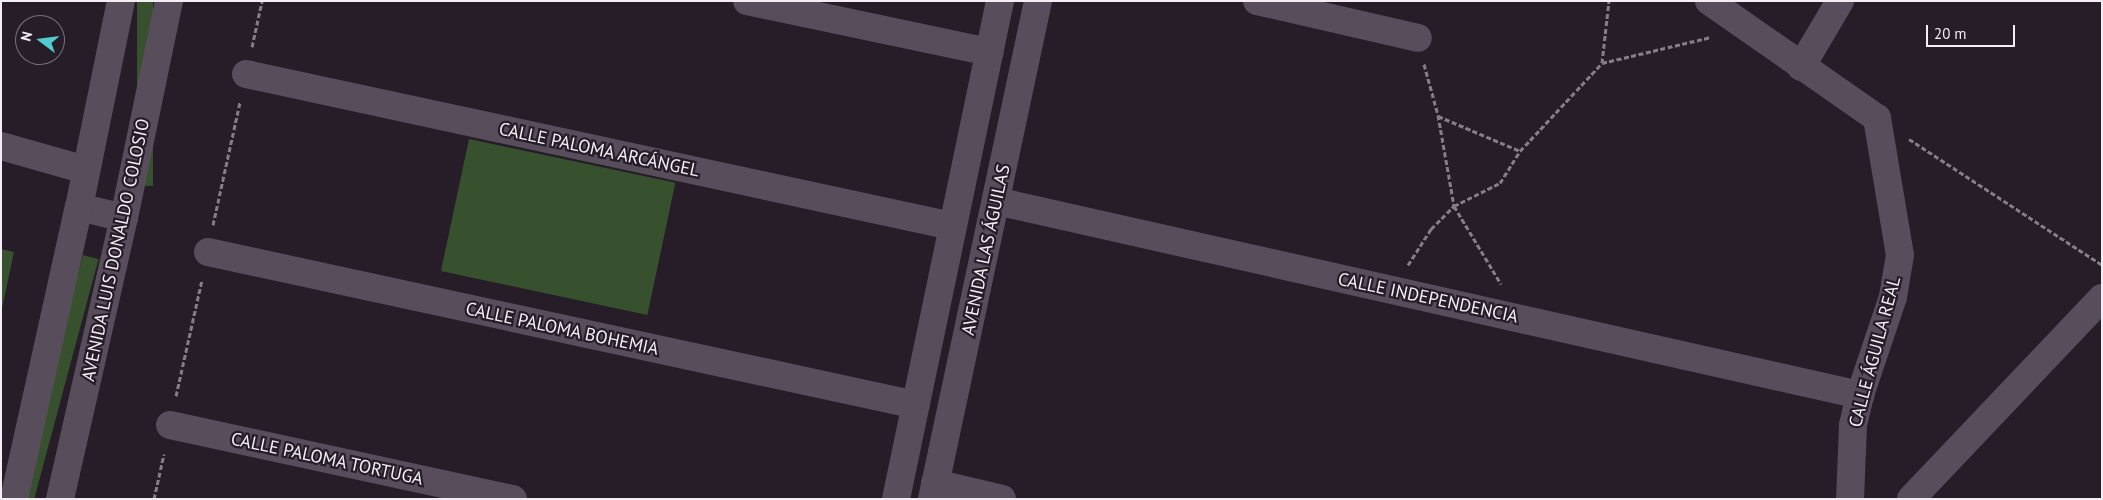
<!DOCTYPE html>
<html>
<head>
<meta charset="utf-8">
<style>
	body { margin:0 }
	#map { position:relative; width:2103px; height:500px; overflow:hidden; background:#261d29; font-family:"PT Sans",sans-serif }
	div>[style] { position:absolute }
	.green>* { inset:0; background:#37512e; transform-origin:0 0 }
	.path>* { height:3px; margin-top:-1.5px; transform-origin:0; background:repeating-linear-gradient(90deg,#857d88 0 5px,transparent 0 7.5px) }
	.street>* { height:28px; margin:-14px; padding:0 14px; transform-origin:14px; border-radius:14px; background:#574d5b }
	.secondary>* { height:28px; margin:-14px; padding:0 14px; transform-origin:14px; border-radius:14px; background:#574d5b }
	span { translate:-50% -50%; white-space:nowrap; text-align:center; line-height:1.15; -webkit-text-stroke:4.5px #261d29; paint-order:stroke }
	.street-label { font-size:18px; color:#f3edf6 }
	.frame { position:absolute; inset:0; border:2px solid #f3edf6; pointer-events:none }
	.north { position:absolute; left:15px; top:15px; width:50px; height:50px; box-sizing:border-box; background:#261d29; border:1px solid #78707b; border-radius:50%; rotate:285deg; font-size:14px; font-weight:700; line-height:20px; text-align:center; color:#f3edf6 }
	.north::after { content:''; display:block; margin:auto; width:18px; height:22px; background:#52cdcf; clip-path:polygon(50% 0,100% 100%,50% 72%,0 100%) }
	.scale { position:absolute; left:1926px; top:25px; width:89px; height:22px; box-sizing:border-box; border:2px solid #f3edf6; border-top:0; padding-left:6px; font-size:15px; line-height:18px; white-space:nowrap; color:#f3edf6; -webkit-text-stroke:4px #261d29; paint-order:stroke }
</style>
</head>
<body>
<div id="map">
	<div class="green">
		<i style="left:137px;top:1px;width:16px;height:185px"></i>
		<i style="left:469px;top:139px;width:211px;height:135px;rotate:12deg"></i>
		<i style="clip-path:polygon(1px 249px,14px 252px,1px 313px)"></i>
		<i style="left:83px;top:255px;width:16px;height:249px;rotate:15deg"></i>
	</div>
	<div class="path">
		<i style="left:252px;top:47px;width:47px;rotate:-77.7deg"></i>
		<i style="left:1602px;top:63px;width:112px;rotate:-13.4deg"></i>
		<i style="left:1424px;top:64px;width:53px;rotate:74.6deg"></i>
		<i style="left:1438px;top:115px;width:92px;rotate:80deg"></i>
		<i style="left:1454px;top:206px;width:91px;rotate:58.9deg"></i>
		<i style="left:1438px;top:116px;width:89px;rotate:23.1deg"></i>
		<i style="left:1909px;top:139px;width:230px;rotate:33.1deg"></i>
		<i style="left:213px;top:225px;width:126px;rotate:-77.6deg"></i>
		<i style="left:1408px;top:265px;width:43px;rotate:-57.4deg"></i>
		<i style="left:1431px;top:229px;width:33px;rotate:-45deg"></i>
		<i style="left:1454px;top:206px;width:51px;rotate:-26.6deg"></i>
		<i style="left:1500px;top:183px;width:38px;rotate:-58deg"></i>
		<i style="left:1520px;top:151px;width:120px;rotate:-47deg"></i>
		<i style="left:1602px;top:63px;width:62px;rotate:-83.6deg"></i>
		<i style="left:176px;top:396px;width:119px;rotate:-77.4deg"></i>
		<i style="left:154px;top:499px;width:46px;rotate:-77.5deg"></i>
	</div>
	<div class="street">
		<i style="left:747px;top:1px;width:248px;rotate:11.9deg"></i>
		<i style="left:1257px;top:1px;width:165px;rotate:12.9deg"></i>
		<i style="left:1709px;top:1px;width:205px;rotate:34.9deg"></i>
		<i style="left:1877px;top:118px;width:139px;rotate:80.5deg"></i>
		<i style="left:1900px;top:255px;width:43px;rotate:99.5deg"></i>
		<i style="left:1893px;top:297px;width:103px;rotate:108.6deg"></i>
		<i style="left:1860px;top:395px;width:31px;rotate:103deg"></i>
		<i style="left:1853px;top:425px;width:74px;rotate:92.3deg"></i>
		<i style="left:1801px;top:67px;width:77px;rotate:-59.4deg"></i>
		<i style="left:246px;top:74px;width:722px;rotate:12.15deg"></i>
		<i style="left:1px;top:146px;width:88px;rotate:15.8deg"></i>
		<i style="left:996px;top:201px;width:886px;rotate:12.66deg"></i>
		<i style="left:208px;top:252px;width:724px;rotate:12.19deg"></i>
		<i style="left:170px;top:425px;width:351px;rotate:12.2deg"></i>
		<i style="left:935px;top:483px;width:69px;rotate:13.4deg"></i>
		<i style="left:1911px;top:499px;width:277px;rotate:-46.5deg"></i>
	</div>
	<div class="secondary">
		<i style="left:79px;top:207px;width:46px;rotate:13.7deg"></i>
		<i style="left:14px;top:499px;width:299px;rotate:-77.5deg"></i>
		<i style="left:79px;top:207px;width:210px;rotate:-78.5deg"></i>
		<i style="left:60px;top:499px;width:288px;rotate:-77.2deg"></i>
		<i style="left:124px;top:218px;width:222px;rotate:-78.3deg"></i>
		<i style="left:896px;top:499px;width:509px;rotate:-78.2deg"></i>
		<i style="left:932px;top:499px;width:509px;rotate:-77.98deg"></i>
	</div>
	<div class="street-label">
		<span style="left:599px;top:150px;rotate:12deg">CALLE PALOMA ARCÁNGEL</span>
		<span style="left:116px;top:250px;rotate:-78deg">AVENIDA LUIS DONALDO COLOSIO</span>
		<span style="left:986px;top:250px;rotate:-78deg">AVENIDA LAS ÁGUILAS</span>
		<span style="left:1428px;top:298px;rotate:12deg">CALLE INDEPENDENCIA</span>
		<span style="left:562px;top:329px;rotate:12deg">CALLE PALOMA BOHEMIA</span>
		<span style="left:1875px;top:352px;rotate:-75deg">CALLE ÁGUILA REAL</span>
		<span style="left:327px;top:459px;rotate:12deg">CALLE PALOMA TORTUGA</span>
	</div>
	<div class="frame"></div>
	<div class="north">N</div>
	<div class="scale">20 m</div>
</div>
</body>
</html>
